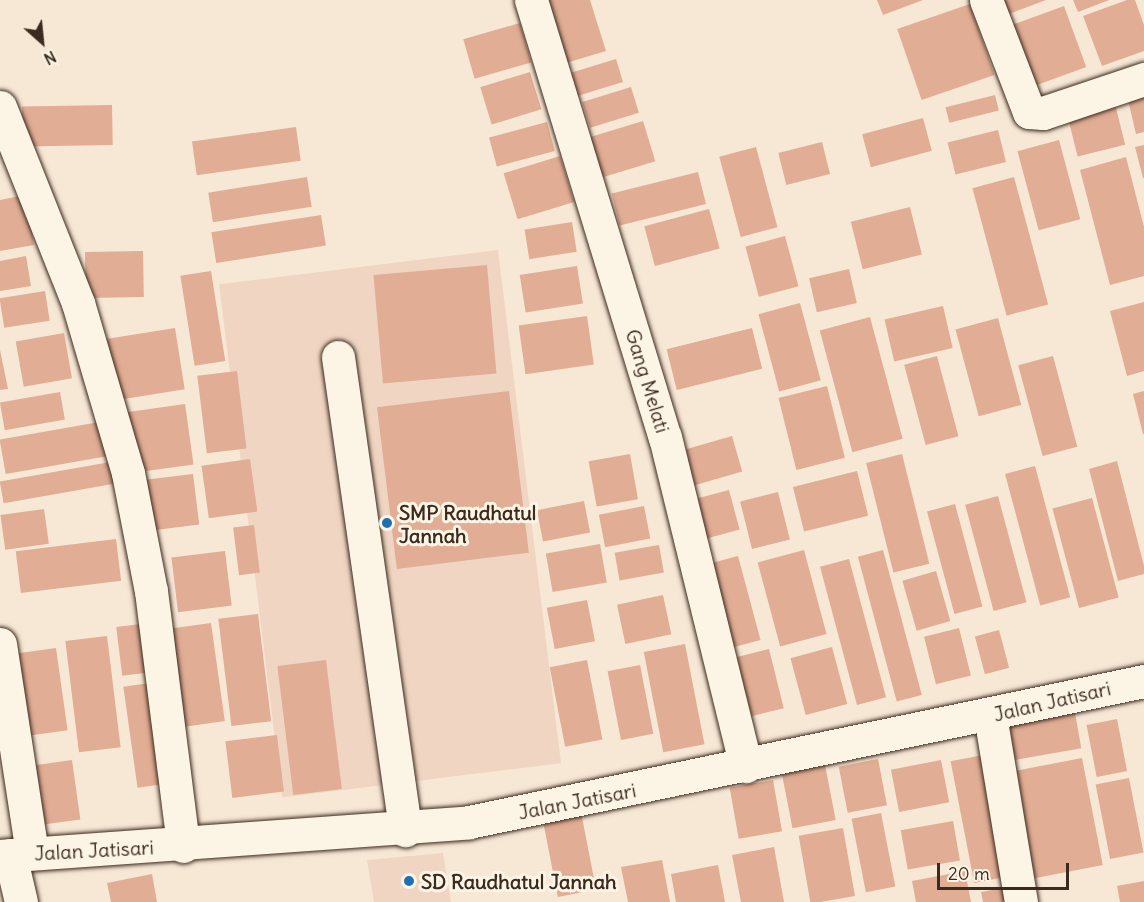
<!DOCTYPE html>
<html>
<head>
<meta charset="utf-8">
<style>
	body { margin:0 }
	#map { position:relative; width:1144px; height:902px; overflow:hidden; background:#f7e7d5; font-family:Delius,sans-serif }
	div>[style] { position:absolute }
	.built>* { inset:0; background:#f0d6c2; transform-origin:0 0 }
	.building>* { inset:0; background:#e1ad94; transform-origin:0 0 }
	.roads { filter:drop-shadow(0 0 2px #3b2a1e) drop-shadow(0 0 2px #3b2a1e) }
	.minor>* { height:33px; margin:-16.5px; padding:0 16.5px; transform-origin:16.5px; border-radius:16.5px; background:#fcf5e5 }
	.dots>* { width:16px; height:16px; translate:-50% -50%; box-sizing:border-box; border:3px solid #fcf5e5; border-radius:50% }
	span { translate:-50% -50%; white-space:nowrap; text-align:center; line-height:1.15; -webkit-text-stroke:6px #fcf5e5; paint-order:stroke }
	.street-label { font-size:20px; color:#3b2a1e }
	.poi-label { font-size:20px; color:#3b2a1e; font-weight:700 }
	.left { translate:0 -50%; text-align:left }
	.north { position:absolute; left:12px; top:12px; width:60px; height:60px; -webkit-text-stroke:4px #fcf5e5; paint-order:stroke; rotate:153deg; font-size:16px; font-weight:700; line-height:24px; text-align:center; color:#3b2a1e }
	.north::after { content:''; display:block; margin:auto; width:21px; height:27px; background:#3b2a1e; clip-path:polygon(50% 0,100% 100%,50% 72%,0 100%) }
	.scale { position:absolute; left:937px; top:863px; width:132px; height:27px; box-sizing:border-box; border:3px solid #3b2a1e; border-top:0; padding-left:8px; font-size:18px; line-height:21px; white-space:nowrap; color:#3b2a1e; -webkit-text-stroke:4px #fcf5e5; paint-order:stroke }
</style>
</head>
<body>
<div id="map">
	<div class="built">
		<i style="left:498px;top:250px;width:517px;height:281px;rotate:83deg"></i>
		<i style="clip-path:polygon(443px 853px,451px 902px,374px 902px,367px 860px)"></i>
	</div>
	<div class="building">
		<i style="clip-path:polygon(535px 0,590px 0,606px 51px,556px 66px)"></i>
		<i style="clip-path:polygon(877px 0,923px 0,883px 15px)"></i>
		<i style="clip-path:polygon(1004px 0,1046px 0,1009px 14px)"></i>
		<i style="clip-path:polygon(1073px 0,1109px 0,1078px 12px)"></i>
		<i style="clip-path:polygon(1127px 0,1135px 0,1144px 25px,1144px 51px,1102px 66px,1083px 16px)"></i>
		<i style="left:970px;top:4px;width:75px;height:77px;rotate:71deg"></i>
		<i style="left:1064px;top:6px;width:65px;height:59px;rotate:70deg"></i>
		<i style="left:520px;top:23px;width:41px;height:59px;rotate:74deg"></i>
		<i style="left:616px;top:59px;width:24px;height:47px;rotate:73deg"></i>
		<i style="left:530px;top:72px;width:39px;height:52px;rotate:73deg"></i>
		<i style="left:631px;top:87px;width:27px;height:51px;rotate:73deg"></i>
		<i style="left:995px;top:95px;width:16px;height:51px;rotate:76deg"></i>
		<i style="clip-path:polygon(1144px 96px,1144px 132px,1136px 134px,1128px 100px)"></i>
		<i style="left:1115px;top:104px;width:42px;height:49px;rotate:76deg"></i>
		<i style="left:112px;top:105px;width:40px;height:90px;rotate:89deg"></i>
		<i style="left:923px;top:118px;width:34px;height:63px;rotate:75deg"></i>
		<i style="left:643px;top:121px;width:42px;height:61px;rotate:73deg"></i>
		<i style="left:547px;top:122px;width:30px;height:60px;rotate:75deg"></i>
		<i style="left:296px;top:127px;width:34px;height:105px;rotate:82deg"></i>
		<i style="left:998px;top:130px;width:33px;height:52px;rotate:76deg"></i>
		<i style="left:1059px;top:140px;width:82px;height:43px;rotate:75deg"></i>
		<i style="left:822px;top:142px;width:33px;height:45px;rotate:76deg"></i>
		<i style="clip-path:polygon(1144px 145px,1144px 178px,1143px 178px,1135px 147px)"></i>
		<i style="left:756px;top:147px;width:83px;height:38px;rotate:75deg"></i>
		<i style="left:560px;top:156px;width:48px;height:59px;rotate:73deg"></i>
		<i style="clip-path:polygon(1126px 157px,1144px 227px,1144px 276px,1110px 285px,1080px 170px)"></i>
		<i style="left:698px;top:172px;width:33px;height:89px;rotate:76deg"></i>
		<i style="left:307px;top:177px;width:30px;height:100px;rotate:81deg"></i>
		<i style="left:1014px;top:177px;width:132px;height:43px;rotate:75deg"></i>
		<i style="clip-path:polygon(25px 195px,34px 245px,0 251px,0 200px)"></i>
		<i style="left:910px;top:207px;width:49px;height:61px;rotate:76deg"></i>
		<i style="left:709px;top:209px;width:41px;height:67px;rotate:75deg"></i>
		<i style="left:321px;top:215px;width:31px;height:111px;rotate:81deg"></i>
		<i style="left:572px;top:222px;width:30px;height:48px;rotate:81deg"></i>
		<i style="left:785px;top:236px;width:52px;height:41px;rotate:75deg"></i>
		<i style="left:143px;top:251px;width:46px;height:58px;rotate:89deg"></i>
		<i style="clip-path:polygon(26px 256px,31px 286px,0 291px,0 261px)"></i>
		<i style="left:487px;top:265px;width:109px;height:114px;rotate:85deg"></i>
		<i style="left:577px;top:266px;width:38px;height:58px;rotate:81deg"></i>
		<i style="left:849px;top:269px;width:35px;height:41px;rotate:77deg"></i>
		<i style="left:211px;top:271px;width:91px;height:31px;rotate:81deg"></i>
		<i style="left:45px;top:291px;width:30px;height:46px;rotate:81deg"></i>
		<i style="clip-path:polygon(1144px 302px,1144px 371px,1127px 376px,1110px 311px)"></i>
		<i style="left:800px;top:303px;width:80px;height:43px;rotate:75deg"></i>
		<i style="left:943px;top:306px;width:43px;height:60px;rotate:77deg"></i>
		<i style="left:587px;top:316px;width:49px;height:69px;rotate:82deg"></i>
		<i style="left:870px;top:317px;width:126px;height:52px;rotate:75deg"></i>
		<i style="left:998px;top:318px;width:90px;height:44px;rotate:75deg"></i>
		<i style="left:175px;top:328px;width:62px;height:76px;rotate:81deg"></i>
		<i style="left:752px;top:328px;width:42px;height:88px;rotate:76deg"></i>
		<i style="left:64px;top:333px;width:46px;height:49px;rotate:80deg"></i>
		<i style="clip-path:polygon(0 350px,8px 389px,0 390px)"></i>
		<i style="left:937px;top:356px;width:83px;height:34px;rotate:75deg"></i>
		<i style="left:1053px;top:356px;width:94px;height:36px;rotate:75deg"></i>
		<i style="left:237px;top:371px;width:78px;height:40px;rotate:83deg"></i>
		<i style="left:827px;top:386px;width:74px;height:50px;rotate:76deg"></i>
		<i style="left:509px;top:391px;width:163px;height:133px;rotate:83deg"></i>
		<i style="clip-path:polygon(1144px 391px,1144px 434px,1143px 434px,1133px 394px)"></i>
		<i style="left:60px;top:392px;width:28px;height:61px;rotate:80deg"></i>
		<i style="left:185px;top:404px;width:61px;height:59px;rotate:82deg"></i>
		<i style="left:105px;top:421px;width:35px;height:107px;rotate:80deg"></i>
		<i style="left:732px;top:436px;width:37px;height:54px;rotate:74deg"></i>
		<i style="left:630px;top:454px;width:46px;height:42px;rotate:80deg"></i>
		<i style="left:902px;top:454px;width:113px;height:37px;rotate:76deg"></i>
		<i style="left:250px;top:459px;width:53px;height:49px;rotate:82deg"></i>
		<i style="left:116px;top:461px;width:22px;height:118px;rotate:80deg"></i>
		<i style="clip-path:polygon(1117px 461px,1144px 566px,1144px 574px,1118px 581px,1089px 469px)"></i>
		<i style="left:1035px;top:466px;width:136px;height:31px;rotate:75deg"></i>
		<i style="left:857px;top:471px;width:46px;height:66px;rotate:76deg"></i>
		<i style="left:193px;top:474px;width:51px;height:52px;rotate:83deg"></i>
		<i style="left:729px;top:490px;width:41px;height:38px;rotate:75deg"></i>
		<i style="left:778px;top:492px;width:49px;height:39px;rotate:76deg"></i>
		<i style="left:998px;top:496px;width:110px;height:34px;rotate:75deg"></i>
		<i style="left:1092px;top:498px;width:103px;height:41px;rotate:75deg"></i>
		<i style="left:584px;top:501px;width:32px;height:48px;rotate:79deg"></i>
		<i style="left:955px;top:504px;width:106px;height:29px;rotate:75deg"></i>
		<i style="left:644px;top:506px;width:33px;height:46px;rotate:79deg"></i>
		<i style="left:44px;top:509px;width:35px;height:44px;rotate:82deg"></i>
		<i style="left:254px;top:525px;width:48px;height:21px;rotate:83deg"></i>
		<i style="left:116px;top:539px;width:42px;height:101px;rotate:83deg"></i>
		<i style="left:600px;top:544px;width:39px;height:55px;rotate:80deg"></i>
		<i style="left:659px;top:545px;width:28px;height:45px;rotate:80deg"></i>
		<i style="left:804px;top:550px;width:87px;height:48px;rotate:75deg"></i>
		<i style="left:883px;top:550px;width:150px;height:26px;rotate:75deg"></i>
		<i style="left:225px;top:551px;width:55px;height:54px;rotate:83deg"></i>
		<i style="left:738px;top:556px;width:87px;height:32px;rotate:75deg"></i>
		<i style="left:849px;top:559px;width:143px;height:30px;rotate:75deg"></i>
		<i style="left:936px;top:571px;width:52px;height:35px;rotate:74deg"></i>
		<i style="left:663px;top:595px;width:40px;height:47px;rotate:78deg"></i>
		<i style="left:587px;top:600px;width:42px;height:41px;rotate:79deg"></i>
		<i style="left:258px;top:614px;width:108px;height:40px;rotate:83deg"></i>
		<i style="left:149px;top:623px;width:49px;height:33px;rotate:83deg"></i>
		<i style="left:211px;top:623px;width:99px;height:51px;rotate:82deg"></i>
		<i style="left:959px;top:628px;width:49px;height:36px;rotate:76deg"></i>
		<i style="left:999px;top:630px;width:39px;height:25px;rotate:75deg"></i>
		<i style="left:107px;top:636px;width:112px;height:42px;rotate:83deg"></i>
		<i style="left:685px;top:644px;width:102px;height:42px;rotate:79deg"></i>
		<i style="left:832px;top:647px;width:59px;height:43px;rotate:75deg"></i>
		<i style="left:56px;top:648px;width:83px;height:49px;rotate:82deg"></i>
		<i style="left:769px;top:649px;width:61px;height:34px;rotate:76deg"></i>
		<i style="left:326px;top:660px;width:130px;height:49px;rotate:83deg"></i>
		<i style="left:587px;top:660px;width:81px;height:38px;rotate:79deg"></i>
		<i style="left:640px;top:665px;width:70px;height:33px;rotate:79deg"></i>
		<i style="left:157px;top:682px;width:102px;height:34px;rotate:82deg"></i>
		<i style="left:1074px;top:707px;width:42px;height:70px;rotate:80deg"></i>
		<i style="left:1117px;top:719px;width:53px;height:31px;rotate:79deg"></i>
		<i style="left:277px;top:735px;width:57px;height:52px;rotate:83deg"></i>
		<i style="left:983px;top:755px;width:124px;height:33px;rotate:79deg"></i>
		<i style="left:1082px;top:758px;width:109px;height:72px;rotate:79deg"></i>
		<i style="left:878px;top:759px;width:47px;height:40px;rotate:79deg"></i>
		<i style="left:72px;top:760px;width:60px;height:39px;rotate:82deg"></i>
		<i style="left:941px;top:760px;width:43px;height:51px;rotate:79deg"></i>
		<i style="left:825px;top:765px;width:56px;height:44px;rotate:79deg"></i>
		<i style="left:1129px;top:778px;width:76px;height:34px;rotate:79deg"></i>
		<i style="left:773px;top:780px;width:52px;height:44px;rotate:80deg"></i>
		<i style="left:581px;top:812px;width:79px;height:39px;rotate:79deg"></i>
		<i style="left:881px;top:813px;width:75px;height:30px;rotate:79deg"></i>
		<i style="left:953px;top:821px;width:40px;height:53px;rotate:80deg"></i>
		<i style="left:843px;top:828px;width:69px;height:45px;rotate:80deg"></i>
		<i style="clip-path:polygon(774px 847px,784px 902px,741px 902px,732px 855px)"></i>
		<i style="clip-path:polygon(662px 860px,670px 902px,628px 902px,621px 867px)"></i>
		<i style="clip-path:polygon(718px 865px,725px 902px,676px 902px,671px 874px)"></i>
		<i style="clip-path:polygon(965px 871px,971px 902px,916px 902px,912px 881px)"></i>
		<i style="clip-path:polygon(152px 874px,157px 902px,111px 902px,107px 883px)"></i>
		<i style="clip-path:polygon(1144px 881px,1144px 902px,1120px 902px,1117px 886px)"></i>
		<i style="clip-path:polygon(1009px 887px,1012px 902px,983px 902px,981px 892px)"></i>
	</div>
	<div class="roads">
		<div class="minor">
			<i style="left:531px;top:0;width:457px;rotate:73deg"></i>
			<i style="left:665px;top:437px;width:339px;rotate:76.2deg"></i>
			<i style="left:986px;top:0;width:120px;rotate:69deg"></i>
			<i style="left:1029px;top:112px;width:14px;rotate:4deg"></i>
			<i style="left:1043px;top:113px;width:107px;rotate:-18.6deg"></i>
			<i style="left:0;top:107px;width:211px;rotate:68.3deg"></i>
			<i style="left:78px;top:303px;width:177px;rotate:73.6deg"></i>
			<i style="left:128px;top:473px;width:120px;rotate:79deg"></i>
			<i style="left:151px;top:591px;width:257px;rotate:82.8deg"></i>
			<i style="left:338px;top:357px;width:478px;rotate:81.9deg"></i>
			<i style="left:0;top:644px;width:210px;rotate:81.3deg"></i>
			<i style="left:990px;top:715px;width:190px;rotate:80.6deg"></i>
			<i style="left:10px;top:855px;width:48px;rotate:76.8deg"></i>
			<i style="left:0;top:856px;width:470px;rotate:-4.1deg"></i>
			<i style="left:469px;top:822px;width:690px;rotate:-11.8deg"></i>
		</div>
	</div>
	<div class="dots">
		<i style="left:387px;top:523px;background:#1f6fb2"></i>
		<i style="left:409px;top:881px;background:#1f6fb2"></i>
	</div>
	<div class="street-label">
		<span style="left:648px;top:381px;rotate:73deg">Gang Melati</span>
		<span style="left:1052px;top:701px;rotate:-13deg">Jalan Jatisari</span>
		<span style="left:577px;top:801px;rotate:-11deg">Jalan Jatisari</span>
		<span style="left:94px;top:850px;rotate:-3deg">Jalan Jatisari</span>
	</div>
	<div class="poi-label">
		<span class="left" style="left:399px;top:524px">SMP Raudhatul<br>Jannah</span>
		<span class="left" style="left:421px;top:881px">SD Raudhatul Jannah</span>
	</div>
	<div class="north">N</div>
	<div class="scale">20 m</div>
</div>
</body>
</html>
